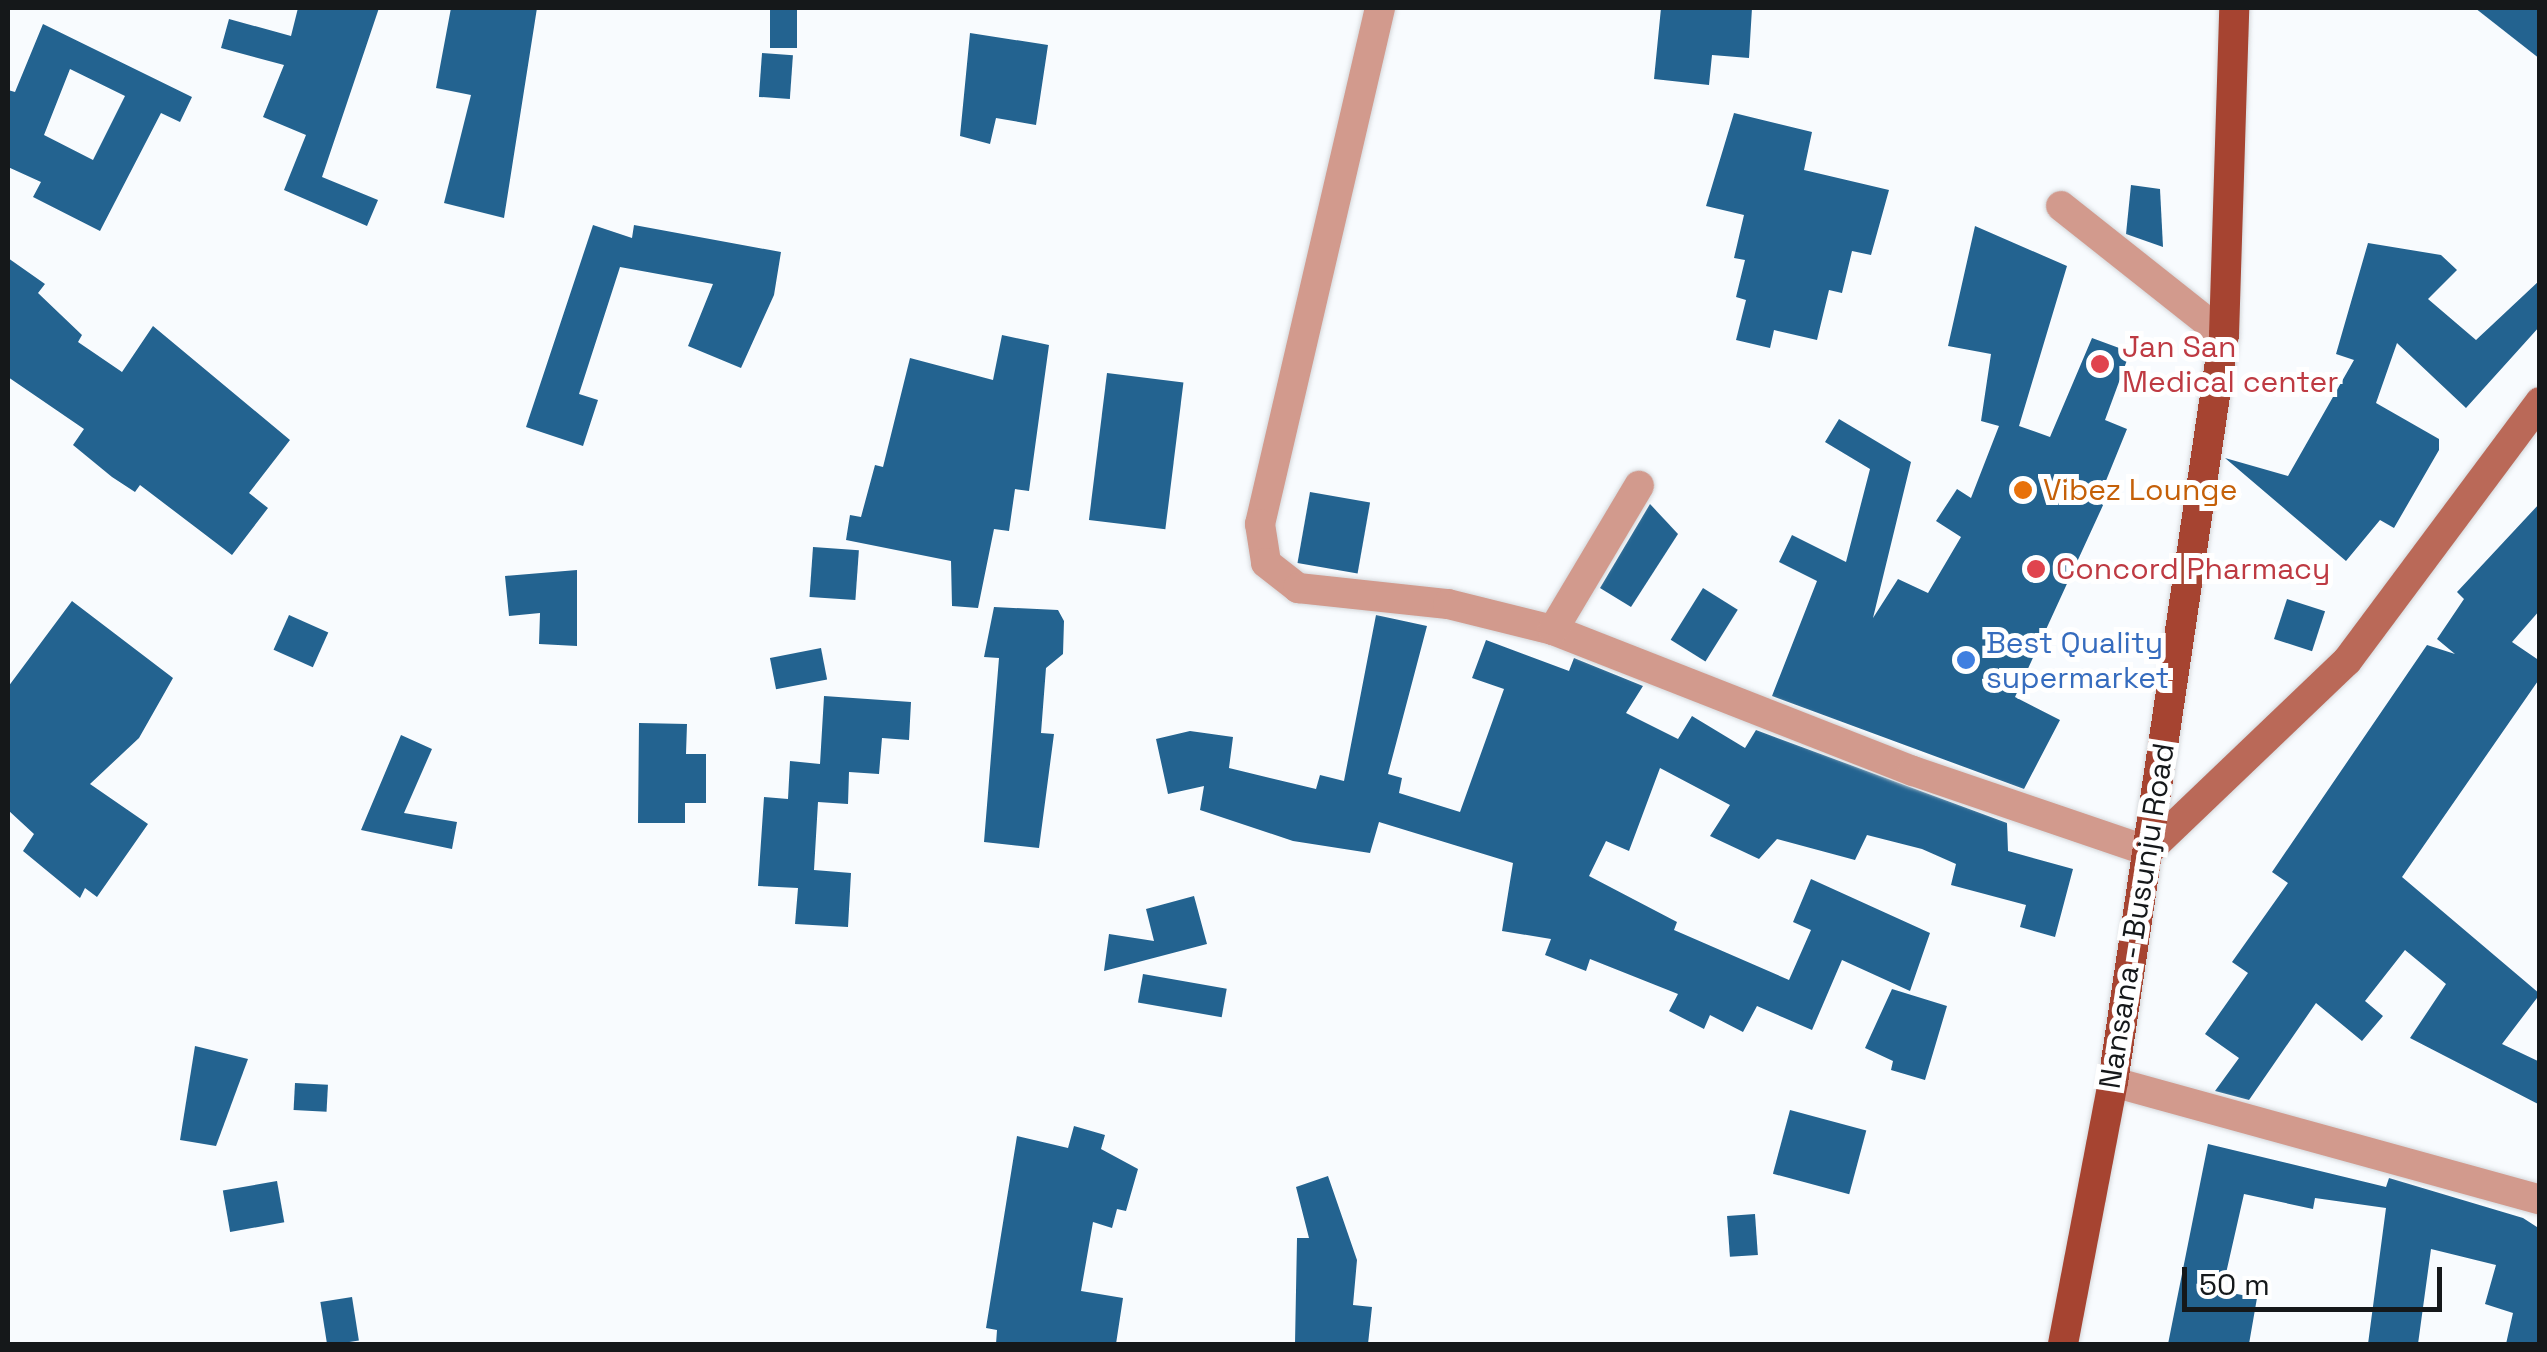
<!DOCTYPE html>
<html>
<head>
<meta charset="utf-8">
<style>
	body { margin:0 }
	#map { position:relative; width:2547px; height:1352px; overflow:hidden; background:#f8fbfe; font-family:"Space Grotesk",sans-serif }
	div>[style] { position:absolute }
	.building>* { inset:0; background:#236390; transform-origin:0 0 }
	.roads { filter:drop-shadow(0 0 2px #d4d7da) drop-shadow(0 0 2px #d4d7da) }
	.street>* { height:30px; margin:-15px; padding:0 15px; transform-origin:15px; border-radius:15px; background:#d29a8d }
	.secondary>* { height:30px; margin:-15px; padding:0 15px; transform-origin:15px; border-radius:15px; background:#ba6958 }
	.primary>* { height:30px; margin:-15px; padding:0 15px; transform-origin:15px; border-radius:15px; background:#a64431 }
	.dots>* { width:28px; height:28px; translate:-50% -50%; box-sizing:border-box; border:5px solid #fff; border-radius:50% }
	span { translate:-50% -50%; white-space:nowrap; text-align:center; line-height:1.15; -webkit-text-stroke:10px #fff; paint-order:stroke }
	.health-label { font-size:30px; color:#be3a42 }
	.left { translate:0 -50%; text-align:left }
	.food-label { font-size:30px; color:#c56008 }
	.shop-label { font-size:30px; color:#366cbe }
	.street-label { font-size:30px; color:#15181a }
	.frame { position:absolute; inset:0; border:10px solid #15181a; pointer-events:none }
	.scale { position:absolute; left:2182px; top:1267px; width:260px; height:45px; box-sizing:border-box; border:5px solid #15181a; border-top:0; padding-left:12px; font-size:30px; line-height:35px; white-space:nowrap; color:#15181a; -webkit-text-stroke:8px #fff; paint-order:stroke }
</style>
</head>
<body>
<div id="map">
	<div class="building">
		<i style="clip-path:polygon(298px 8px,379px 8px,322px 177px,378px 200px,367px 226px,284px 190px,306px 135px,263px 117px,284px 65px,221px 48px,229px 19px,291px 36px)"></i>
		<i style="clip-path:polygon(451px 8px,537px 8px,504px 218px,444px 203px,471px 95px,436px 88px)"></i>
		<i style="left:770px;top:8px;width:27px;height:40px"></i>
		<i style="clip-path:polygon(1661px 8px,1752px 8px,1749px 58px,1712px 55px,1709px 85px,1654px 79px)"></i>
		<i style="clip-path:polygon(2475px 8px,2540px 8px,2540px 59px)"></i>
		<i style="clip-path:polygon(evenodd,43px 24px,192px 97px,180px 122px,161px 113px,100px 231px,33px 197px,41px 182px,8px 167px,8px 90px,15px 92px,43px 24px,70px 69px,125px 96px,93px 160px,44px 135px,70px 69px)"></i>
		<i style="clip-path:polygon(970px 33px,1048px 45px,1036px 125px,996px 118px,990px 144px,960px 136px)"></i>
		<i style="left:762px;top:53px;width:31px;height:44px;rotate:4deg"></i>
		<i style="clip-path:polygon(1734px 113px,1812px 132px,1804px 170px,1889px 190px,1871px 255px,1852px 251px,1842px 293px,1829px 290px,1817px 340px,1774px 330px,1770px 348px,1736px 340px,1746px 300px,1736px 297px,1745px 260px,1734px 258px,1744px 215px,1706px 206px)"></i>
		<i style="clip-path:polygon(2131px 185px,2160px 189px,2163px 247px,2126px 234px)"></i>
		<i style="clip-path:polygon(593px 225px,632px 238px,634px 225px,781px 252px,774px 295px,741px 368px,688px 346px,713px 284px,620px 267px,579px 394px,598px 400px,583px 446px,526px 427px)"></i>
		<i style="clip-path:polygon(1975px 226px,2067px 266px,2019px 426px,2050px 437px,2092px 338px,2130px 352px,2105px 420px,2127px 429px,2103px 488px,2110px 490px,2015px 697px,2060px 720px,2024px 789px,1772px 696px,1817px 581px,1779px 562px,1792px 535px,1846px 562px,1870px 469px,1825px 442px,1839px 419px,1911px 462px,1873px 618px,1898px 579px,1928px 593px,1961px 537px,1936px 521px,1957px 489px,1971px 498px,1999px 426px,1981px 421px,1991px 354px,1948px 346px)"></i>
		<i style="clip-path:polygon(2368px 243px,2441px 255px,2457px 270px,2428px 299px,2476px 340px,2540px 280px,2540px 326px,2466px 408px,2397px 343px,2376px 403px,2439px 439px,2439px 450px,2394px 528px,2380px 520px,2346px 561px,2225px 458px,2288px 476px,2354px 360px,2336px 354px)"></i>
		<i style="clip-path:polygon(8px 258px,45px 284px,38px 293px,82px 335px,78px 342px,122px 372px,153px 326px,290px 440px,249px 493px,268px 508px,232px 555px,140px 485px,135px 492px,112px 477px,73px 445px,84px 429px,8px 377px)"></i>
		<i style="clip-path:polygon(1002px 335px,1049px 345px,1029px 491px,1015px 489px,1009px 531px,994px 529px,978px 608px,952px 606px,951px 561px,846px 540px,850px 515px,861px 517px,875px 465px,883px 467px,910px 358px,993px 380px)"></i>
		<i style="left:1107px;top:373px;width:77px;height:148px;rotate:7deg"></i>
		<i style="left:1310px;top:492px;width:61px;height:72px;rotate:10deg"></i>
		<i style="clip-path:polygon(2540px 503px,2540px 610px,2512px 642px,2540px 661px,2540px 678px,2402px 877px,2540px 994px,2502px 1044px,2540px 1062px,2540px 1105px,2410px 1038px,2446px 984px,2405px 950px,2365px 1001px,2383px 1016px,2362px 1041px,2316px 1003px,2249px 1100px,2215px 1091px,2239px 1058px,2205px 1034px,2248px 973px,2232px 962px,2288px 883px,2272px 872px,2427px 645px,2455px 654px,2437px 639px,2464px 599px,2457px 592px)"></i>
		<i style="clip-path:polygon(1650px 504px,1678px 534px,1631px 607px,1600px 588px)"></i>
		<i style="left:813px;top:547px;width:46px;height:50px;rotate:4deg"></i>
		<i style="clip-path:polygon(577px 570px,577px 646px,539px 644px,540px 613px,509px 616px,505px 576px)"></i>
		<i style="left:1703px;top:588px;width:41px;height:61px;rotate:32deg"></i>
		<i style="left:2287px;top:599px;width:40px;height:42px;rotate:18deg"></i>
		<i style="clip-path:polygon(72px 601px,173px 678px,139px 738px,90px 784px,148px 824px,97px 897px,85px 888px,80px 898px,23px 851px,34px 834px,8px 810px,8px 687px)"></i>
		<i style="clip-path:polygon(994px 607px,1058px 610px,1064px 621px,1063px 654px,1046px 668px,1041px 733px,1054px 734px,1039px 848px,984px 842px,999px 658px,984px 657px)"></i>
		<i style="left:289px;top:615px;width:43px;height:38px;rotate:24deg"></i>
		<i style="clip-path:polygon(1376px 615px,1427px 626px,1388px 774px,1402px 778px,1399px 793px,1460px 812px,1504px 689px,1472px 678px,1486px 640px,1569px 671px,1574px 658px,1643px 686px,1626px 713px,1678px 739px,1692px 716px,1745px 748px,1756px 730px,2007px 823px,2008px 851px,2073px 869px,2055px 937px,2020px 927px,2026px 905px,1951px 885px,1956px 864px,1922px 849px,1867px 835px,1855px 860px,1777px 839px,1759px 859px,1710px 836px,1730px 805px,1660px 768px,1629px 851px,1606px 841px,1589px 876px,1677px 922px,1674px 930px,1789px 980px,1811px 930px,1793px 922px,1811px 879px,1930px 933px,1910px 991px,1842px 960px,1812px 1030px,1757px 1006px,1743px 1032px,1710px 1015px,1704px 1029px,1669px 1011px,1678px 994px,1590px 959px,1586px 971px,1545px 955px,1551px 939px,1502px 931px,1513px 863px,1379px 822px,1370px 853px,1293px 841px,1200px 810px,1204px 786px,1168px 794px,1156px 739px,1190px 731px,1233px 737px,1229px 768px,1316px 789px,1320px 775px,1344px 781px)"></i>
		<i style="left:821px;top:648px;width:32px;height:52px;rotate:79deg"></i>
		<i style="clip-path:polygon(824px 696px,911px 702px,909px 740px,882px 738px,879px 774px,849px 772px,848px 804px,818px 802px,814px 870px,851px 873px,848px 927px,795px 924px,798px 888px,758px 886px,764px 797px,788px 799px,790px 761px,820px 764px)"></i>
		<i style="clip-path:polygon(639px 723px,687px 724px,686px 754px,706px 754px,706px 803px,685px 803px,685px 823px,638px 823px)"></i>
		<i style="clip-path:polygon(401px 735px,432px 749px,404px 813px,457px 822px,452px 849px,361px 830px)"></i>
		<i style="clip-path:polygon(1194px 896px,1207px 944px,1104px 971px,1109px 934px,1154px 941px,1146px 909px)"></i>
		<i style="left:1143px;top:974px;width:85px;height:29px;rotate:10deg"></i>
		<i style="clip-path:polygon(1892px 989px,1947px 1006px,1925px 1080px,1891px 1070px,1893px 1061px,1865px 1048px)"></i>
		<i style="clip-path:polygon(195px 1046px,248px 1059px,216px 1146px,180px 1140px)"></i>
		<i style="left:295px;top:1083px;width:33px;height:27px;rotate:3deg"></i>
		<i style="left:1790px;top:1110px;width:79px;height:66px;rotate:15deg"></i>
		<i style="clip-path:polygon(1074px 1126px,1105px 1135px,1101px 1149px,1138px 1169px,1126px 1211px,1117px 1209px,1112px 1228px,1093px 1222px,1081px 1291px,1123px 1298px,1116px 1344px,996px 1344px,997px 1330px,986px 1328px,1017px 1136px,1068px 1148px)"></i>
		<i style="clip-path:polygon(2208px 1144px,2386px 1187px,2389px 1178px,2523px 1218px,2540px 1229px,2540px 1344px,2506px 1344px,2513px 1313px,2485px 1304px,2496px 1265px,2431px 1249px,2418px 1344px,2368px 1344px,2386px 1208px,2315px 1198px,2313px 1209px,2244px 1194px,2222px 1291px,2257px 1298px,2249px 1344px,2168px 1344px)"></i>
		<i style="clip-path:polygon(1328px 1176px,1357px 1260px,1353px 1305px,1372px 1307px,1368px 1344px,1295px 1344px,1297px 1238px,1309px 1238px,1296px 1187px)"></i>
		<i style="left:277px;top:1181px;width:42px;height:55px;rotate:80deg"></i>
		<i style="left:1755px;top:1214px;width:41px;height:28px;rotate:86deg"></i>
		<i style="left:352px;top:1297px;width:44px;height:32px;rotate:81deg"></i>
	</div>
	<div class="roads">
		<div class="street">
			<i style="left:1380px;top:8px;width:530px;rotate:103.09deg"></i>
			<i style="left:1260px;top:524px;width:39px;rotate:81deg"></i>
			<i style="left:1266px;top:563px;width:41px;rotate:38deg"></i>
			<i style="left:1298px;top:588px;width:151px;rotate:6.1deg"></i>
			<i style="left:1448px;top:604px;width:108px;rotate:13.9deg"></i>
			<i style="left:1553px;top:630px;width:387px;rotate:21.4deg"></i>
			<i style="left:1913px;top:771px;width:248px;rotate:18.8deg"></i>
			<i style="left:2061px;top:206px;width:208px;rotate:38.4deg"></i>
			<i style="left:1553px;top:630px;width:168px;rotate:-59.2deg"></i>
			<i style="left:2113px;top:1082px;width:443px;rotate:15.4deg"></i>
		</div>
		<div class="secondary">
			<i style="left:2148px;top:851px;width:275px;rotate:-43.7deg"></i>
			<i style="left:2347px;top:661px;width:323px;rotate:-53.3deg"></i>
		</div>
		<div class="primary">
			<i style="left:2063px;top:1344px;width:267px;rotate:-79.2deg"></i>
			<i style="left:2113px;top:1082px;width:755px;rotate:-81.55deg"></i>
			<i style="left:2224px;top:335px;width:327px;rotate:-88.2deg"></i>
		</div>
	</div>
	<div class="dots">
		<i style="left:2100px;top:364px;background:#e0444e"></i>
		<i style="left:2023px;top:490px;background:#e8710a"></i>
		<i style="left:2036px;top:569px;background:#e0444e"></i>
		<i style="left:1966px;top:660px;background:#3f7fe0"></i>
	</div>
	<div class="health-label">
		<span class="left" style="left:2122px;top:364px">Jan San<br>Medical center</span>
		<span class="left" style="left:2056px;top:569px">Concord Pharmacy</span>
	</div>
	<div class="food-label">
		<span class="left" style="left:2043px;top:490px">Vibez Lounge</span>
	</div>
	<div class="shop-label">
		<span class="left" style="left:1986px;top:660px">Best Quality<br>supermarket</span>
	</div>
	<div class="street-label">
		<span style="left:2137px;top:916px;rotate:-81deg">Nansana - Busunju Road</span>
	</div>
	<div class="frame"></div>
	<div class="scale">50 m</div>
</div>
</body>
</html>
